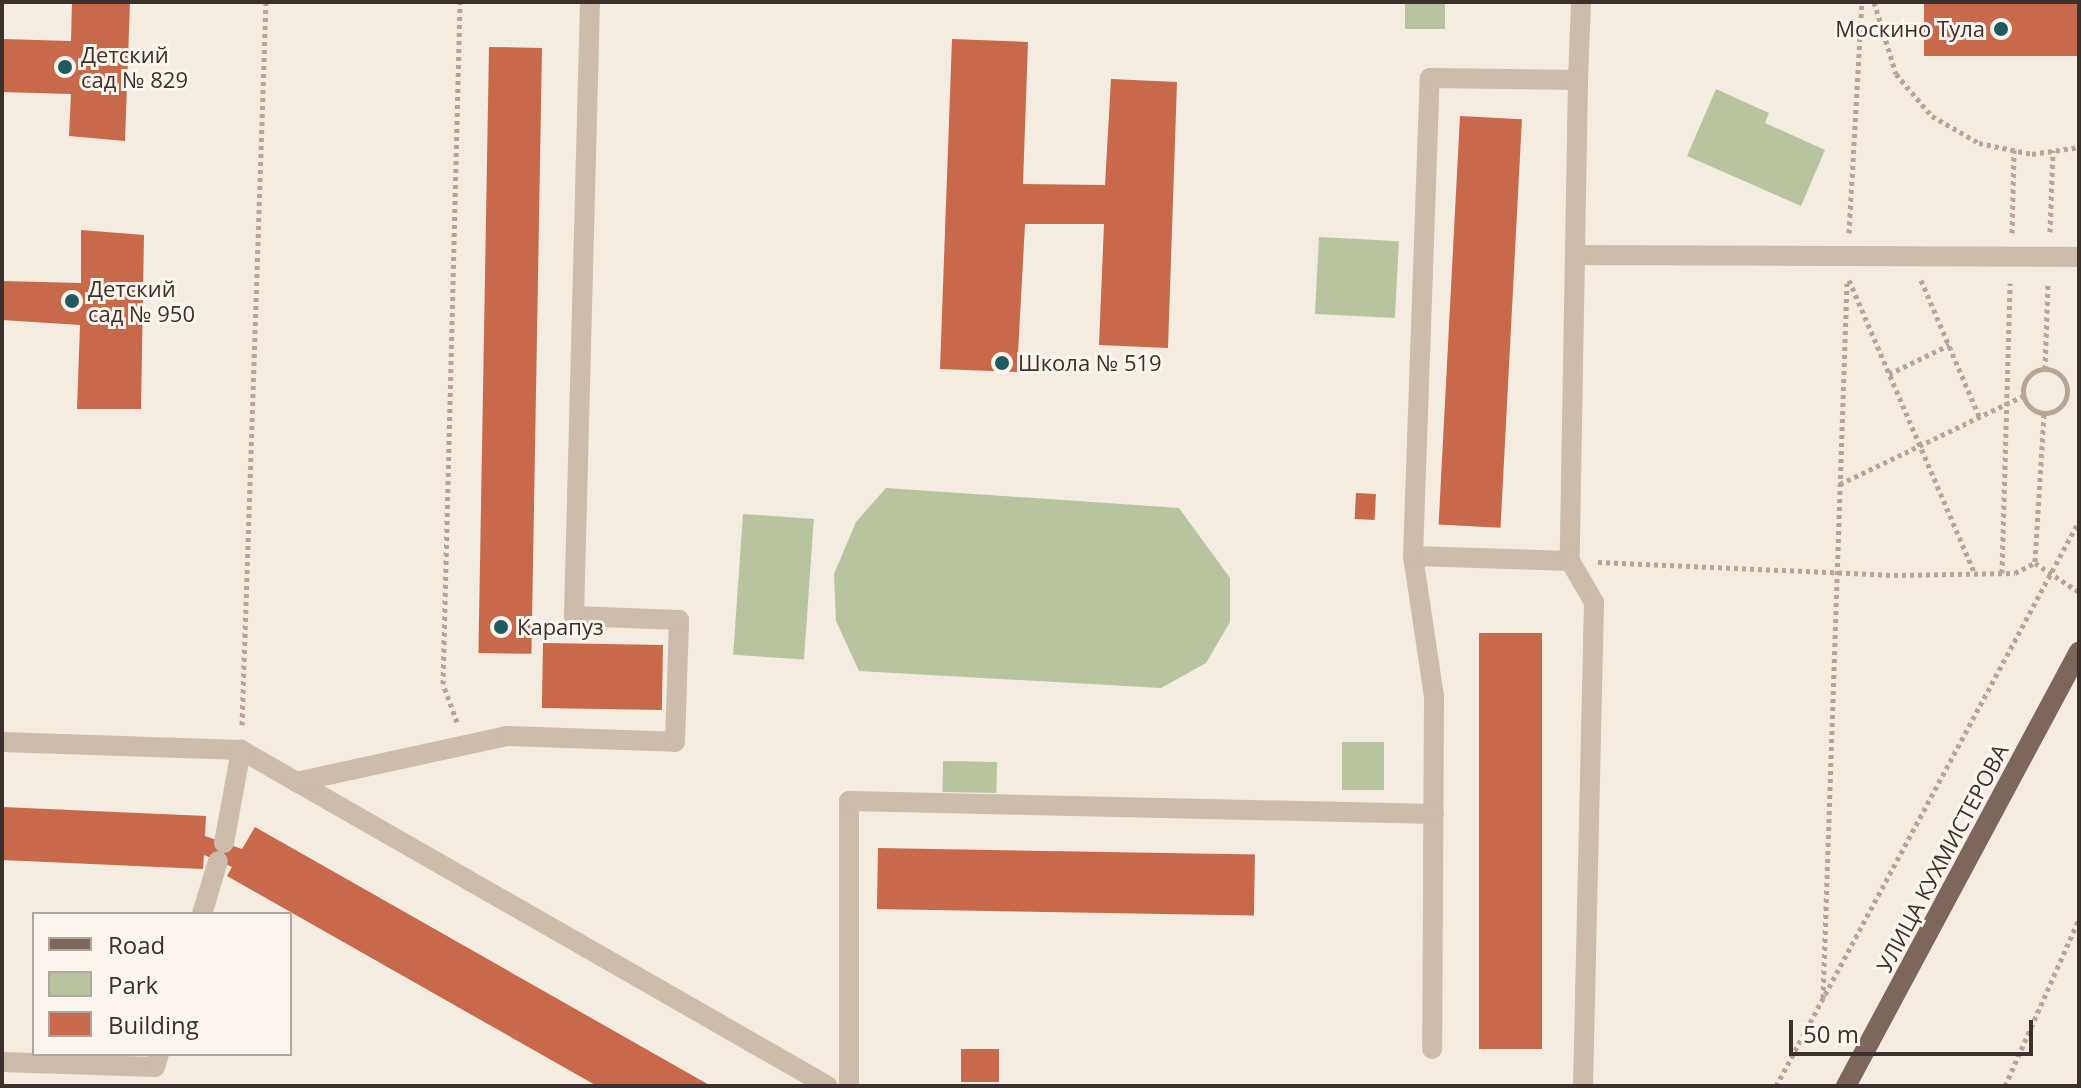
<!DOCTYPE html>
<html>
<head>
<meta charset="utf-8">
<style>
	body { margin:0 }
	#map { position:relative; width:2081px; height:1088px; overflow:hidden; background:#f4ebe1; font-family:"Open Sans",sans-serif }
	div>[style] { position:absolute }
	.green>* { inset:0; background:#b8c4a0; transform-origin:0 0 }
	.building>* { inset:0; background:#c8694b; transform-origin:0 0 }
	.path>* { height:5px; margin-top:-2.5px; transform-origin:0; background:repeating-linear-gradient(90deg,#b9a596 0 4px,transparent 0 8px) }
	.path>.ring { margin:-2.5px; padding:0; box-sizing:content-box; background:none; border:5px solid #b9a596; border-radius:50% }
	.minor>* { height:20px; margin:-10px; padding:0 10px; transform-origin:10px; border-radius:10px; background:#cdbbac }
	.major>* { height:20px; margin:-10px; padding:0 10px; transform-origin:10px; border-radius:10px; background:#7d675c }
	.dots>* { width:22px; height:22px; translate:-50% -50%; box-sizing:border-box; border:4px solid #fbf5ee; border-radius:50% }
	span { translate:-50% -50%; white-space:nowrap; text-align:center; line-height:1.15; -webkit-text-stroke:6px #fbf5ee; paint-order:stroke }
	.poi-label { font-size:22px; color:#3b302b }
	.right { translate:-100% -50%; text-align:right }
	.left { translate:0 -50%; text-align:left }
	.street-label { font-size:22px; color:#3b302b }
	.frame { position:absolute; inset:0; border:4px solid #3b302b; pointer-events:none }
	.legend { position:absolute; left:32px; top:912px; width:260px; height:144px; box-sizing:border-box; background:#fbf5ee; border:2px solid #aea6a0; margin:0; padding:10px 14px; list-style:none; font-size:24px; color:#3b302b }
	.legend li { display:flex; align-items:center; gap:16px; height:40px }
	.legend b { width:40px; border:2px solid #aea6a0 }
	.scale { position:absolute; left:1789px; top:1020px; width:244px; height:36px; box-sizing:border-box; border:4px solid #3b302b; border-top:0; padding-left:10px; font-size:24px; line-height:28px; white-space:nowrap; color:#3b302b; -webkit-text-stroke:6px #fbf5ee; paint-order:stroke }
</style>
</head>
<body>
<div id="map">
	<div class="green">
		<i style="left:1405px;top:2px;width:40px;height:27px"></i>
		<i style="clip-path:polygon(1716px 89px,1769px 113px,1765px 123px,1825px 150px,1801px 206px,1687px 156px)"></i>
		<i style="left:1319px;top:237px;width:80px;height:77px;rotate:3deg"></i>
		<i style="clip-path:polygon(886px 488px,1179px 508px,1230px 578px,1230px 622px,1206px 663px,1161px 688px,859px 671px,836px 621px,834px 574px,856px 522px)"></i>
		<i style="left:743px;top:514px;width:71px;height:141px;rotate:4deg"></i>
		<i style="left:1342px;top:742px;width:42px;height:48px"></i>
		<i style="left:943px;top:761px;width:54px;height:31px;rotate:1deg"></i>
	</div>
	<div class="building">
		<i style="clip-path:polygon(72px 2px,130px 2px,125px 141px,69px 136px,71px 94px,2px 92px,2px 39px,71px 41px)"></i>
		<i style="left:1924px;top:2px;width:155px;height:54px"></i>
		<i style="clip-path:polygon(952px 39px,1028px 42px,1023px 184px,1105px 185px,1111px 79px,1177px 82px,1168px 348px,1099px 345px,1104px 224px,1025px 224px,1017px 372px,940px 369px)"></i>
		<i style="left:489px;top:47px;width:53px;height:606px;rotate:1deg"></i>
		<i style="left:1460px;top:116px;width:62px;height:409px;rotate:3deg"></i>
		<i style="clip-path:polygon(81px 230px,144px 235px,141px 409px,77px 409px,80px 325px,2px 320px,2px 281px,81px 283px)"></i>
		<i style="left:1356px;top:493px;width:20px;height:26px;rotate:3deg"></i>
		<i style="left:1479px;top:633px;width:63px;height:416px"></i>
		<i style="left:543px;top:643px;width:120px;height:65px;rotate:1deg"></i>
		<i style="clip-path:polygon(2px 807px,206px 816px,205px 836px,242px 849px,255px 827px,711px 1086px,597px 1086px,227px 876px,232px 867px,204px 855px,203px 869px,2px 860px)"></i>
		<i style="left:878px;top:848px;width:377px;height:61px;rotate:1deg"></i>
		<i style="left:961px;top:1049px;width:38px;height:33px"></i>
	</div>
	<div class="path">
		<i style="left:1874px;top:2px;width:75px;rotate:73deg"></i>
		<i style="left:1896px;top:74px;width:55px;rotate:49.4deg"></i>
		<i style="left:1932px;top:116px;width:54px;rotate:29.9deg"></i>
		<i style="left:1979px;top:143px;width:54px;rotate:11.7deg"></i>
		<i style="left:2032px;top:154px;width:48px;rotate:-8.5deg"></i>
		<i style="left:2050px;top:232px;width:82px;rotate:-87.9deg"></i>
		<i style="left:1849px;top:233px;width:231px;rotate:-86.8deg"></i>
		<i style="left:2012px;top:233px;width:83px;rotate:-88.6deg"></i>
		<i style="left:1849px;top:280px;width:320px;rotate:66.8deg"></i>
		<i style="left:1921px;top:280px;width:148px;rotate:66.9deg"></i>
		<i style="left:2045px;top:369px;width:87px;rotate:-88deg"></i>
		<i class="ring" style="left:2023px;top:369px;width:39px;height:39px"></i>
		<i style="left:1889px;top:374px;width:67px;rotate:-25.8deg"></i>
		<i style="left:2044px;top:414px;width:149px;rotate:93.5deg"></i>
		<i style="left:2035px;top:563px;width:53px;rotate:33.4deg"></i>
		<i style="left:1840px;top:484px;width:203px;rotate:-25.7deg"></i>
		<i style="left:1598px;top:562px;width:296px;rotate:2.5deg"></i>
		<i style="left:1894px;top:575px;width:121px;rotate:-0.9deg"></i>
		<i style="left:2015px;top:573px;width:22px;rotate:-27deg"></i>
		<i style="left:2002px;top:573px;width:290px;rotate:-88.4deg"></i>
		<i style="left:457px;top:722px;width:40px;rotate:-110.2deg"></i>
		<i style="left:443px;top:684px;width:682px;rotate:-88.57deg"></i>
		<i style="left:242px;top:725px;width:723px;rotate:-88.1deg"></i>
		<i style="left:1823px;top:998px;width:715px;rotate:-88.08deg"></i>
		<i style="left:1776px;top:1086px;width:641px;rotate:-61.8deg"></i>
		<i style="left:2005px;top:1086px;width:183px;rotate:-66.1deg"></i>
	</div>
	<div class="minor">
		<i style="left:1578px;top:80px;width:78px;rotate:-87.8deg"></i>
		<i style="left:1575px;top:255px;width:504px;rotate:0.23deg"></i>
		<i style="left:1413px;top:556px;width:142px;rotate:81.5deg"></i>
		<i style="left:1434px;top:696px;width:353px;rotate:90.3deg"></i>
		<i style="left:1570px;top:561px;width:157px;rotate:-178.2deg"></i>
		<i style="left:1413px;top:556px;width:478px;rotate:-88deg"></i>
		<i style="left:1430px;top:78px;width:148px;rotate:0.8deg"></i>
		<i style="left:1578px;top:80px;width:481px;rotate:91deg"></i>
		<i style="left:1570px;top:561px;width:48px;rotate:59.7deg"></i>
		<i style="left:1594px;top:602px;width:484px;rotate:91.3deg"></i>
		<i style="left:2px;top:742px;width:239px;rotate:1.9deg"></i>
		<i style="left:241px;top:750px;width:676px;rotate:29.79deg"></i>
		<i style="left:296px;top:782px;width:216px;rotate:-12.3deg"></i>
		<i style="left:507px;top:736px;width:168px;rotate:2deg"></i>
		<i style="left:675px;top:742px;width:122px;rotate:-88.1deg"></i>
		<i style="left:679px;top:620px;width:105px;rotate:-177.8deg"></i>
		<i style="left:574px;top:616px;width:614px;rotate:-88.51deg"></i>
		<i style="left:224px;top:843px;width:95px;rotate:-79.6deg"></i>
		<i style="left:202px;top:914px;width:55px;rotate:-73.2deg"></i>
		<i style="left:2px;top:1062px;width:153px;rotate:1.9deg"></i>
		<i style="left:155px;top:1067px;width:14px;rotate:-73deg"></i>
		<i style="left:849px;top:1086px;width:285px;rotate:-90deg"></i>
		<i style="left:849px;top:801px;width:585px;rotate:1.27deg"></i>
	</div>
	<div class="major">
		<i style="left:1846px;top:1086px;width:493px;rotate:-61.8deg"></i>
	</div>
	<div class="dots">
		<i style="left:2001px;top:29px;background:#1f5a5e"></i>
		<i style="left:65px;top:67px;background:#1f5a5e"></i>
		<i style="left:72px;top:301px;background:#1f5a5e"></i>
		<i style="left:1002px;top:363px;background:#1f5a5e"></i>
		<i style="left:501px;top:627px;background:#1f5a5e"></i>
	</div>
	<div class="poi-label">
		<span class="right" style="left:1985px;top:29px">Москино Тула</span>
		<span class="left" style="left:81px;top:67px">Детский<br>сад № 829</span>
		<span class="left" style="left:88px;top:301px">Детский<br>сад № 950</span>
		<span class="left" style="left:1018px;top:363px">Школа № 519</span>
		<span class="left" style="left:517px;top:627px">Карапуз</span>
	</div>
	<div class="street-label">
		<span style="left:1942px;top:858px;rotate:-62deg">УЛИЦА КУХМИСТЕРОВА</span>
	</div>
	<div class="frame"></div>
	<ul class="legend">
	<li><b style="height:10px;background:#7d675c"></b>Road</li>
	<li><b style="height:22px;background:#b8c4a0"></b>Park</li>
	<li><b style="height:22px;background:#c8694b"></b>Building</li>
	</ul>
	<div class="scale">50 m</div>
</div>
</body>
</html>
